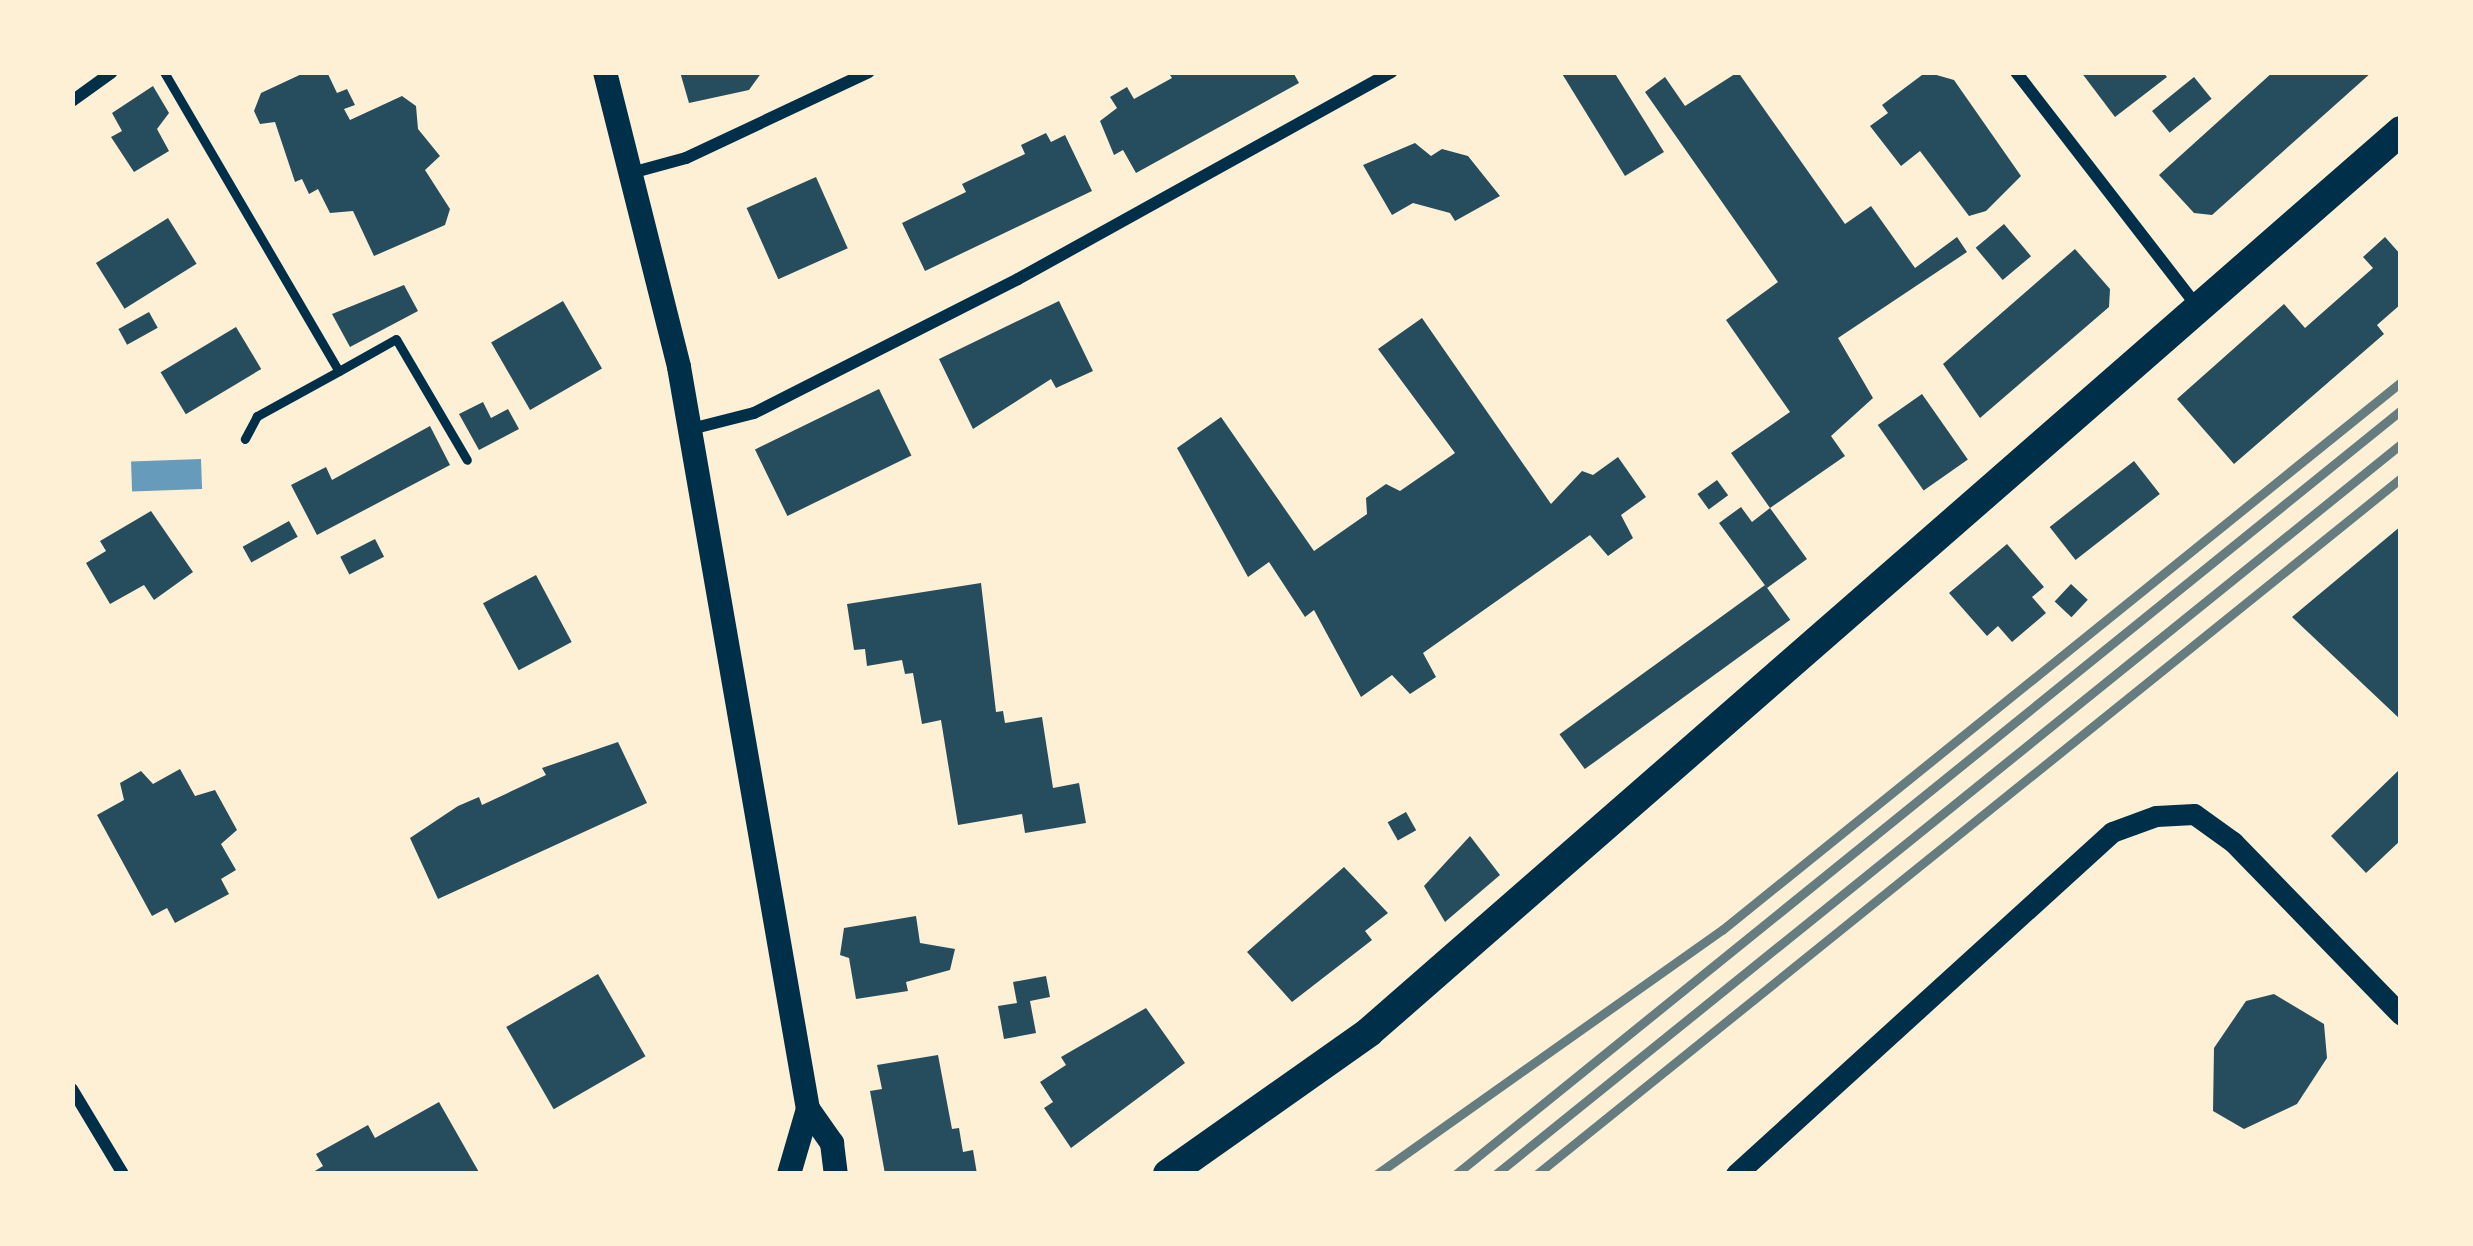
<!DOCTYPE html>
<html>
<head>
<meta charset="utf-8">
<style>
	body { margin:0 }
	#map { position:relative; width:2473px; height:1246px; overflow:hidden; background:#fdf0d5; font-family:"PT Sans",sans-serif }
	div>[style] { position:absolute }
	.water>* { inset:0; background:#669bbc; transform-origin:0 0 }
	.building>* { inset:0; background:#264d5e; transform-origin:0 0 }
	.service>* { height:9px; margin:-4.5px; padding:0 4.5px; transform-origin:4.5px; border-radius:4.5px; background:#003049 }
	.minor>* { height:12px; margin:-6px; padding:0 6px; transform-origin:6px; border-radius:6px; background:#003049 }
	.tertiary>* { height:21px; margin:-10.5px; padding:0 10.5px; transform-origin:10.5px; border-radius:10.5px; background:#003049 }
	.secondary>* { height:24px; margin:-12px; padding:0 12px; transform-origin:12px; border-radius:12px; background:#003049 }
	.primary>* { height:30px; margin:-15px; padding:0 15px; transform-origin:15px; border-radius:15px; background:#003049 }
	.rail>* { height:9px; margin:-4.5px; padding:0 4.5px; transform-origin:4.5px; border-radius:4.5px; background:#657d81 }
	span { translate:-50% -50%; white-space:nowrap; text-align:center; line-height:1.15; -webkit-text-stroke:12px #fdf0d5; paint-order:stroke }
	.frame { position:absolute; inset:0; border:75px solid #fdf0d5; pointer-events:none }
</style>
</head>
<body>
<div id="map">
	<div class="water">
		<i style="left:201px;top:459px;width:30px;height:70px;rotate:88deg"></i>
	</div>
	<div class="building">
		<i style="clip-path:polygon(306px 72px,327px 72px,337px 93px,347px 89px,355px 105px,344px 109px,350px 120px,402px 96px,416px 106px,418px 129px,440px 156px,425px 170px,450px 209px,445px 225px,374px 256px,353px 211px,330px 213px,318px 189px,309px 194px,302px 179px,295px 182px,275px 122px,260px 124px,254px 111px,261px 93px)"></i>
		<i style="clip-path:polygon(680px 72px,762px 72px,749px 90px,689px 103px)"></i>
		<i style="clip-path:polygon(1168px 72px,1293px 72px,1299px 83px,1136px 173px,1123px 150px,1114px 155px,1100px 121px,1117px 108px,1110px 97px,1127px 87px,1134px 99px,1172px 78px)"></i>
		<i style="clip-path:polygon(1561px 72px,1614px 72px,1664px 152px,1625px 176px)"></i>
		<i style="clip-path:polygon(1738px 72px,1845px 224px,1871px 206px,1915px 268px,1957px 237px,1967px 252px,1838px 338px,1873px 398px,1831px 436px,1845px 456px,1770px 508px,1731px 453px,1790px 412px,1726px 320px,1778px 282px,1645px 92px,1665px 77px,1685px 106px)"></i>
		<i style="clip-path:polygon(1926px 72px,1954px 80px,2021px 176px,1986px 211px,1969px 216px,1920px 151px,1901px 166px,1870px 126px,1888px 113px,1882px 105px)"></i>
		<i style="clip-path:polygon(2081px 72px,2163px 72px,2167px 77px,2115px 117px)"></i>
		<i style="clip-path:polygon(2273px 72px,2372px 72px,2212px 215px,2194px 213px,2159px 175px)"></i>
		<i style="left:2194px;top:77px;width:28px;height:54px;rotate:51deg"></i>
		<i style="clip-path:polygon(153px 86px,169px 113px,157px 129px,169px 151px,134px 172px,111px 137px,122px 131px,112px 113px)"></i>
		<i style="clip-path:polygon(1046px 133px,1051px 142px,1065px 135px,1092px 191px,925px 271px,902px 223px,966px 192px,962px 184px,1025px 154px,1021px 145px)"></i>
		<i style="clip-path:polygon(1415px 143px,1431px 156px,1442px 149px,1468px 156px,1500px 196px,1455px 221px,1450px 213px,1413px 203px,1392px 215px,1363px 165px)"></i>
		<i style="left:816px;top:177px;width:78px;height:76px;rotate:66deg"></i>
		<i style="left:168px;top:218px;width:54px;height:85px;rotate:58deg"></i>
		<i style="left:2004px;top:224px;width:42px;height:37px;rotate:50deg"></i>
		<i style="clip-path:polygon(2385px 237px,2401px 255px,2401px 304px,2377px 325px,2384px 334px,2234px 464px,2177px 399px,2284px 304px,2305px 328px,2373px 268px,2363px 257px)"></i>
		<i style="clip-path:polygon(2075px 249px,2110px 289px,2109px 307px,1980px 418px,1943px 364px)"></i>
		<i style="clip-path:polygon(404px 285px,418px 311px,350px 347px,332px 314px)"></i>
		<i style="left:563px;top:301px;width:78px;height:83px;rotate:60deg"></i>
		<i style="clip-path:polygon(1059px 301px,1093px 371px,1056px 388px,1051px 379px,973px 429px,939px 359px)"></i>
		<i style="left:149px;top:312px;width:18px;height:35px;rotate:61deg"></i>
		<i style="clip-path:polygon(1422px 318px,1551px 504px,1582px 471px,1593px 475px,1618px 457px,1646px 497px,1621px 515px,1633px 538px,1608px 556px,1590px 535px,1423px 653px,1436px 677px,1410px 694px,1392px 675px,1361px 697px,1314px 610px,1305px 617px,1269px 562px,1248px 577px,1177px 448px,1221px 417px,1314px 551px,1367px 514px,1366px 498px,1386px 484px,1400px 491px,1455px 453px,1378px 349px)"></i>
		<i style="left:236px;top:327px;width:49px;height:88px;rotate:59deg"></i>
		<i style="left:879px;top:389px;width:74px;height:138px;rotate:64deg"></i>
		<i style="left:1922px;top:394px;width:80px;height:54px;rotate:55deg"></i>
		<i style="clip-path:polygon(483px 402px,491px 418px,508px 409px,519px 429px,479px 450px,459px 414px)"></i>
		<i style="clip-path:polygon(430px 426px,450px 465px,317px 535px,291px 485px,326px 467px,332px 480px)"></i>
		<i style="left:2134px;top:461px;width:42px;height:107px;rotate:52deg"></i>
		<i style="left:1717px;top:480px;width:19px;height:24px;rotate:54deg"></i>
		<i style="clip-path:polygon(1741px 507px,1752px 522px,1770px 508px,1807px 559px,1767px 588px,1719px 523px)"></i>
		<i style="clip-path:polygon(151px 511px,193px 572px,154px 600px,144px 585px,110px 604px,86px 563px,106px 551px,100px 541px)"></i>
		<i style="left:289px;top:521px;width:18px;height:53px;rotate:61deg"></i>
		<i style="clip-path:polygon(2401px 526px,2401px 720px,2292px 617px)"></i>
		<i style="left:375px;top:539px;width:20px;height:39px;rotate:63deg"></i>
		<i style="clip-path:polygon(2007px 544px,2044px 587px,2032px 597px,2046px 613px,2012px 642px,1998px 626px,1987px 636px,1949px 593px)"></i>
		<i style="left:536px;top:575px;width:76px;height:60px;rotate:62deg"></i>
		<i style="clip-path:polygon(981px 583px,996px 712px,1003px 711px,1005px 723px,1042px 717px,1053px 788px,1079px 783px,1086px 823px,1025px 833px,1022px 814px,958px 825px,941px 720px,922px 724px,913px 673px,905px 674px,902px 660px,867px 666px,865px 649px,854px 650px,847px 604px)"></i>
		<i style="left:2071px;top:584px;width:23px;height:24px;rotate:43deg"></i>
		<i style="left:1765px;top:585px;width:43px;height:254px;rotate:54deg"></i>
		<i style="clip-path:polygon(618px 742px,647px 803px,438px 899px,410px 838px,458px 806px,479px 797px,482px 805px,546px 775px,542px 768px)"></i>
		<i style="clip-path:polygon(2401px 768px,2401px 840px,2366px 873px,2331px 836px)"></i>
		<i style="clip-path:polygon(180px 769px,195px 796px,215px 790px,237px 830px,221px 844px,236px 870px,221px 879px,229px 894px,175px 923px,167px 908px,152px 916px,97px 815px,124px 800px,120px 783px,141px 771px,153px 784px)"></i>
		<i style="left:1406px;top:812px;width:21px;height:21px;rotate:61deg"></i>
		<i style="clip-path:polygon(1470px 836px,1500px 875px,1445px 922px,1424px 886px)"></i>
		<i style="clip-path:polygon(1344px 867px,1388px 913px,1365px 931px,1372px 940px,1292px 1002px,1247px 952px)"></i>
		<i style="clip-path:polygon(916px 916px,920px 943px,955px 949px,950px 970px,906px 982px,908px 991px,856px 999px,849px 958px,840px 955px,844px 928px)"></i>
		<i style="left:598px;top:974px;width:95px;height:106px;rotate:60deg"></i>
		<i style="clip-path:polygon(1046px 976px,1050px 997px,1030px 1001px,1036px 1033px,1004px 1039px,998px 1006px,1017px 1003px,1013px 982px)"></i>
		<i style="clip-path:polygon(2274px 994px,2324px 1024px,2327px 1058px,2297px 1104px,2244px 1129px,2213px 1111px,2214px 1048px,2246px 1001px)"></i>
		<i style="clip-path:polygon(1146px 1008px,1185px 1063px,1071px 1148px,1044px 1108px,1053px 1102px,1040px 1082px,1066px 1065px,1061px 1057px)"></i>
		<i style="clip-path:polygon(938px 1055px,952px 1129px,959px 1128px,963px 1152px,973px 1150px,977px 1174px,885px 1174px,870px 1091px,882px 1089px,877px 1065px)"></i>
		<i style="clip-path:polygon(439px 1102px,480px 1174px,310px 1174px,323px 1166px,316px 1154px,368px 1125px,375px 1138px)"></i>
	</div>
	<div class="service">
		<i style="left:164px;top:72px;width:346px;rotate:59.7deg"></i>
		<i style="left:339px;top:371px;width:94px;rotate:151.2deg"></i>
		<i style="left:257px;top:416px;width:26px;rotate:118deg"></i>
		<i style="left:339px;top:371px;width:65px;rotate:-29.3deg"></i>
		<i style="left:396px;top:339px;width:140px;rotate:59.6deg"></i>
	</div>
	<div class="minor">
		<i style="left:2016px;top:72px;width:294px;rotate:52.3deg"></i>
		<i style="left:72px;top:101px;width:49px;rotate:-35.9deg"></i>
		<i style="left:631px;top:173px;width:57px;rotate:-15.3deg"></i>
		<i style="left:686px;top:158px;width:202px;rotate:-25.2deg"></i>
		<i style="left:691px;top:429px;width:65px;rotate:-14.3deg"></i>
		<i style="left:754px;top:413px;width:296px;rotate:-26.9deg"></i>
		<i style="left:1018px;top:279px;width:427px;rotate:-29deg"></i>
		<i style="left:72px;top:1089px;width:99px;rotate:59deg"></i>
	</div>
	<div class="tertiary">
		<i style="left:1736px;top:1174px;width:508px;rotate:-42.29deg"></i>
		<i style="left:2112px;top:832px;width:47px;rotate:-20deg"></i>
		<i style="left:2156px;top:816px;width:38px;rotate:-3deg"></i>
		<i style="left:2194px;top:814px;width:48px;rotate:35.7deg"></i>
		<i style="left:2233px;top:842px;width:241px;rotate:45.8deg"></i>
	</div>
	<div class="secondary">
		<i style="left:605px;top:72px;width:304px;rotate:75.9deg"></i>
		<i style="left:679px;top:367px;width:753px;rotate:80.14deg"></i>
		<i style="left:808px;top:1109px;width:42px;rotate:54.8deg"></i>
		<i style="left:832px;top:1143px;width:31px;rotate:83deg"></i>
		<i style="left:789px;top:1174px;width:68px;rotate:-73.7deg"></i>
	</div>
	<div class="primary">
		<i style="left:1168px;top:1174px;width:246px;rotate:-35.2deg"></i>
		<i style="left:1369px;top:1032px;width:1370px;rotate:-41.12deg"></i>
	</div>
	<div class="rail">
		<i style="left:1377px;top:1174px;width:423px;rotate:-35.3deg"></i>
		<i style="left:1722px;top:930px;width:873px;rotate:-38.91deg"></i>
		<i style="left:1456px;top:1174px;width:1215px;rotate:-38.95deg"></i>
		<i style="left:1496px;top:1174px;width:1163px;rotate:-38.89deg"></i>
		<i style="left:1537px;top:1174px;width:1109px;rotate:-38.85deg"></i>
	</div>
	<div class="frame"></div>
</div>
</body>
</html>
